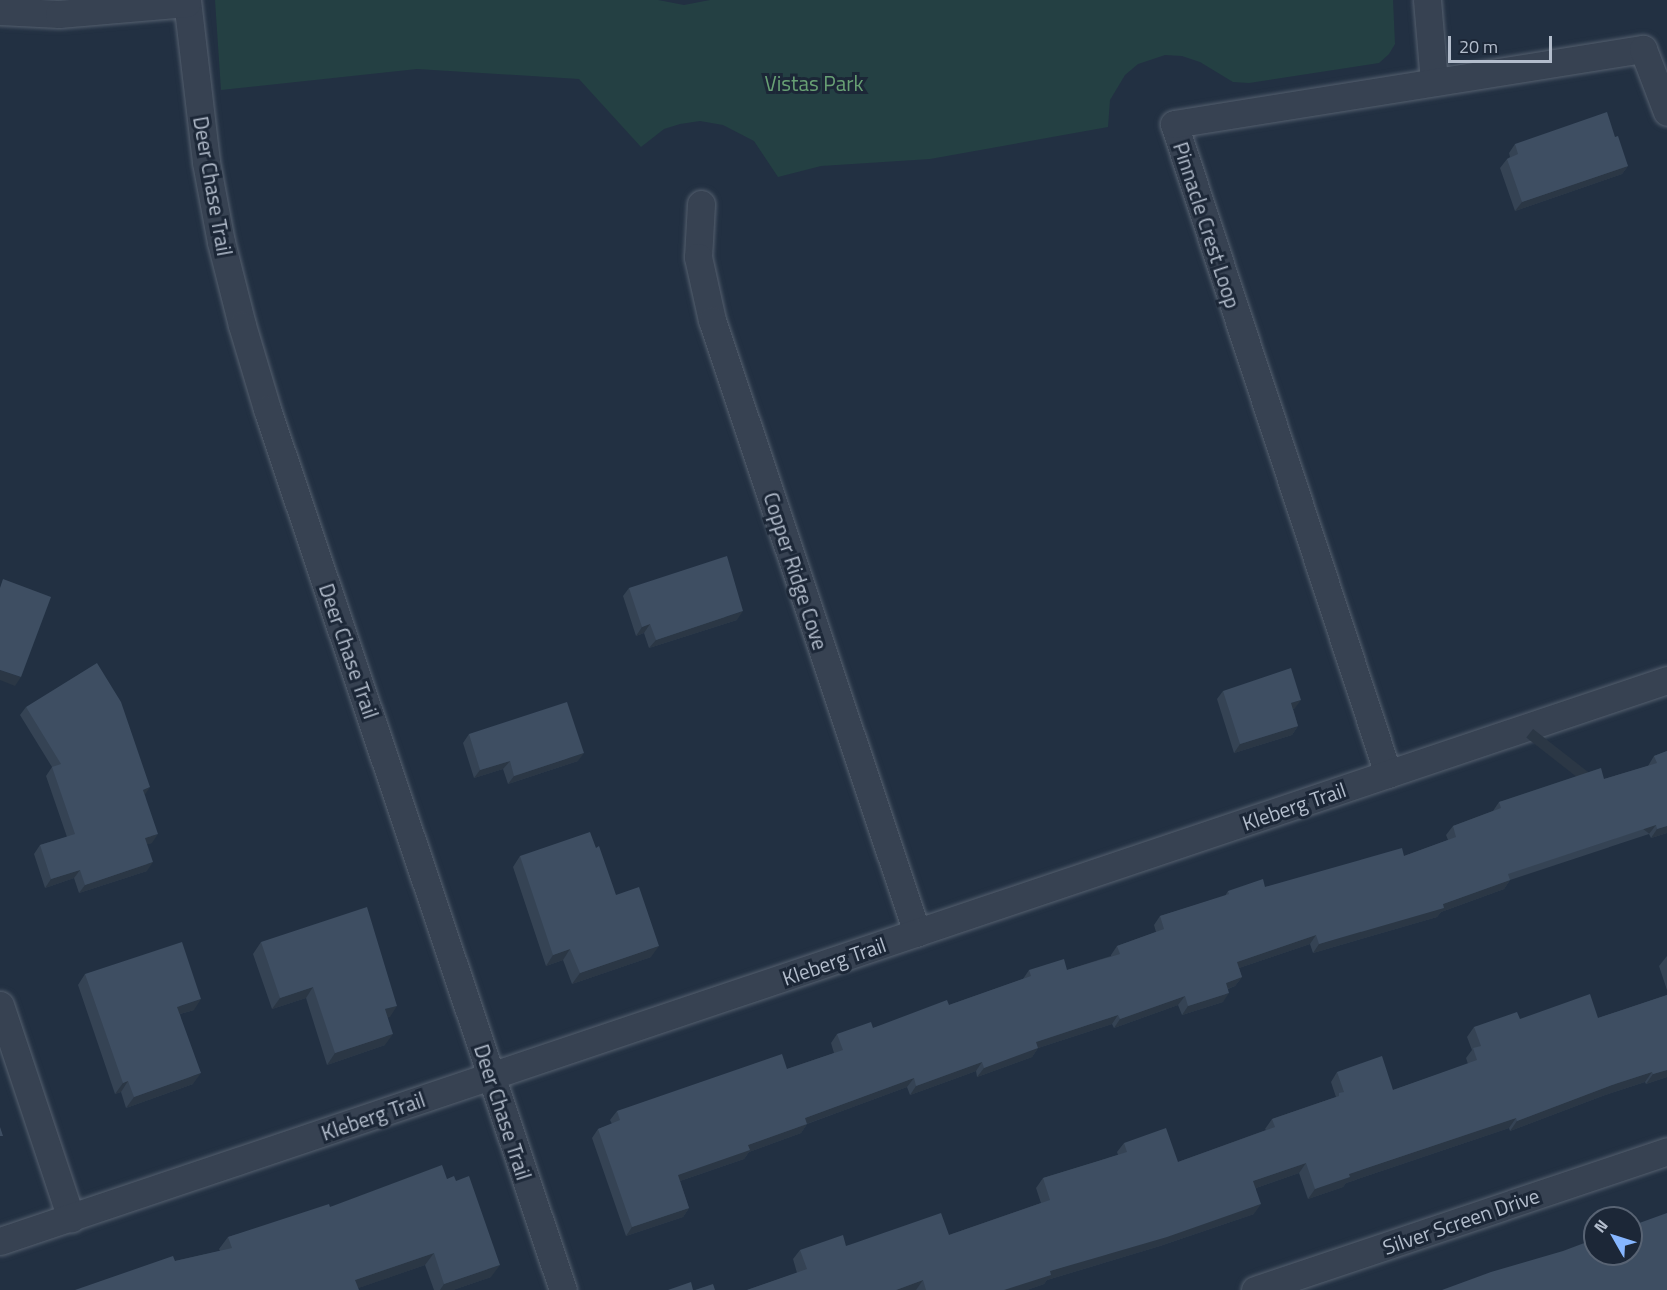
<!DOCTYPE html>
<html>
<head>
<meta charset="utf-8">
<style>
	body { margin:0 }
	#map { position:relative; width:1667px; height:1290px; overflow:hidden; background:#223042; font-family:"Titillium Web",sans-serif }
	div>[style] { position:absolute }
	.green>* { inset:0; background:#244043 }
	.roads { filter:drop-shadow(0 0 2px #55606f) drop-shadow(0 0 2px #55606f) }
	.minor>* { height:27px; margin:-13.5px; padding:0 13.5px; transform-origin:13.5px; border-radius:13.5px; background:#374252 }
	.wall>* { inset:0; background:#354354 }
	.shaded-wall>* { inset:0; background:#2b3745; transform-origin:0 0 }
	.building>* { inset:0; background:#3e4e62 }
	span { translate:-50% -50%; white-space:nowrap; text-align:center; line-height:1.15; -webkit-text-stroke:6px #1c2737; paint-order:stroke }
	.park-label { font-size:21px; color:#68a074 }
	.street-label { font-size:21px; color:#b3bdcc }
	.north { position:absolute; left:1583px; top:1206px; width:60px; height:60px; box-sizing:border-box; background:#1c2737; border:2px solid #586373; border-radius:50%; rotate:309deg; font-size:16px; font-weight:700; line-height:24px; text-align:center; color:#b3bdcc }
	.north::after { content:''; display:block; margin:auto; width:21px; height:27px; background:#86b6ff; clip-path:polygon(50% 0,100% 100%,50% 72%,0 100%) }
	.scale { position:absolute; left:1448px; top:36px; width:104px; height:27px; box-sizing:border-box; border:3px solid #b3bdcc; border-top:0; padding-left:8px; font-size:18px; line-height:21px; white-space:nowrap; color:#b3bdcc; -webkit-text-stroke:4px #1c2737; paint-order:stroke }
</style>
</head>
<body>
<div id="map">
	<div class="green">
		<i style="clip-path:polygon(215px 0,658px 0,684px 5px,710px 0,1393px 0,1395px 44px,1389px 54px,1379px 63px,1249px 83px,1233px 82px,1200px 62px,1182px 56px,1165px 55px,1138px 64px,1125px 75px,1110px 100px,1108px 127px,930px 159px,821px 166px,778px 177px,754px 141px,723px 125px,700px 121px,680px 124px,664px 129px,641px 147px,579px 79px,417px 69px,221px 90px)"></i>
	</div>
	<div class="roads">
		<div class="minor">
			<i style="left:187px;top:0;width:163px;rotate:83.3deg"></i>
			<i style="left:206px;top:162px;width:81px;rotate:79.4deg"></i>
			<i style="left:221px;top:242px;width:86px;rotate:75.8deg"></i>
			<i style="left:242px;top:325px;width:88px;rotate:73.4deg"></i>
			<i style="left:267px;top:409px;width:929px;rotate:71.43deg"></i>
			<i style="left:1427px;top:0;width:82px;rotate:85.1deg"></i>
			<i style="left:0;top:11px;width:59px;rotate:2.9deg"></i>
			<i style="left:59px;top:14px;width:128px;rotate:-4.9deg"></i>
			<i style="left:701px;top:204px;width:53px;rotate:93.2deg"></i>
			<i style="left:698px;top:257px;width:65px;rotate:77.5deg"></i>
			<i style="left:712px;top:320px;width:646px;rotate:71.51deg"></i>
			<i style="left:1388px;top:774px;width:684px;rotate:-108.22deg"></i>
			<i style="left:1174px;top:124px;width:475px;rotate:-9.1deg"></i>
			<i style="left:1643px;top:49px;width:67px;rotate:69.1deg"></i>
			<i style="left:0;top:1005px;width:225px;rotate:71.6deg"></i>
			<i style="left:0;top:1241px;width:1759px;rotate:-18.6deg"></i>
			<i style="left:1255px;top:1290px;width:435px;rotate:-18.6deg"></i>
		</div>
	</div>
	<div class="wall">
		<i style="clip-path:polygon(1615px 137px,1628px 166px,1622px 174px,1515px 211px,1500px 168px,1507px 159px,1510px 157px,1509px 153px,1515px 144px)"></i>
		<i style="clip-path:polygon(629px 588px,737px 620px,649px 648px,644px 633px,636px 636px,623px 596px)"></i>
		<i style="clip-path:polygon(1223px 691px,1295px 708px,1293px 709px,1298px 726px,1292px 735px,1234px 753px,1217px 699px)"></i>
		<i style="clip-path:polygon(26px 707px,145px 795px,152px 843px,147px 844px,147px 871px,79px 893px,74px 878px,45px 888px,34px 854px,40px 845px,67px 837px,46px 776px,52px 767px,20px 715px)"></i>
		<i style="clip-path:polygon(469px 734px,578px 761px,508px 784px,503px 769px,474px 778px,463px 743px)"></i>
		<i style="clip-path:polygon(1667px 751px,1667px 833px,1651px 838px,1649px 834px,1510px 880px,1504px 889px,1441px 912px,1437px 917px,1313px 953px,1310px 944px,1239px 968px,1242px 977px,1235px 986px,1228px 989px,1223px 1002px,1182px 1015px,1178px 1005px,1114px 1028px,1112px 1024px,1038px 1048px,1032px 1057px,977px 1077px,976px 1071px,910px 1095px,907px 1087px,807px 1124px,801px 1133px,749px 1152px,744px 1159px,680px 1181px,689px 1208px,683px 1217px,626px 1236px,592px 1138px,598px 1129px,612px 1124px,610px 1120px,617px 1111px,787px 1069px,834px 1053px,831px 1043px,837px 1034px,873px 1028px,949px 1005px,1023px 979px,1029px 970px,1067px 970px,1111px 956px,1111px 955px,1117px 946px,1156px 932px,1154px 925px,1160px 916px,1225px 896px,1228px 891px,1265px 887px,1404px 856px,1448px 840px,1446px 835px,1453px 826px,1493px 811px,1499px 802px,1604px 779px,1648px 766px,1654px 756px)"></i>
		<i style="clip-path:polygon(520px 856px,616px 895px,651px 957px,572px 984px,563px 960px,546px 966px,513px 867px)"></i>
		<i style="clip-path:polygon(261px 942px,390px 1017px,387px 1017px,385px 1045px,327px 1065px,306px 998px,272px 1009px,253px 954px)"></i>
		<i style="clip-path:polygon(1667px 956px,1667px 990px,1659px 966px)"></i>
		<i style="clip-path:polygon(85px 974px,194px 1010px,180px 1014px,193px 1084px,126px 1108px,121px 1092px,115px 1094px,78px 985px)"></i>
		<i style="clip-path:polygon(1667px 995px,1667px 1077px,1646px 1084px,1645px 1082px,1605px 1095px,1510px 1131px,1509px 1128px,1346px 1183px,1343px 1187px,1308px 1199px,1299px 1173px,1256px 1188px,1254px 1214px,1160px 1246px,1047px 1280px,1044px 1284px,1027px 1290px,747px 1290px,797px 1273px,793px 1259px,800px 1250px,846px 1246px,949px 1235px,1041px 1203px,1036px 1188px,1043px 1178px,1118px 1155px,1117px 1152px,1124px 1143px,1178px 1162px,1266px 1130px,1265px 1129px,1272px 1119px,1336px 1097px,1331px 1082px,1337px 1072px,1393px 1090px,1468px 1064px,1466px 1058px,1472px 1050px,1467px 1037px,1474px 1027px,1520px 1019px,1598px 1018px)"></i>
		<i style="clip-path:polygon(447px 1179px,491px 1277px,453px 1290px,434px 1290px,425px 1265px,358px 1288px,175px 1261px,220px 1251px,219px 1249px,228px 1237px,330px 1207px)"></i>
	</div>
	<div class="shaded-wall">
		<i style="clip-path:polygon(1628px 166px,1622px 174px,1515px 211px,1522px 202px)"></i>
		<i style="clip-path:polygon(743px 611px,737px 620px,649px 648px,656px 640px)"></i>
		<i style="clip-path:polygon(650px 624px,644px 633px,636px 636px,642px 627px)"></i>
		<i style="clip-path:polygon(0 670px,21px 677px,15px 686px,0 680px)"></i>
		<i style="clip-path:polygon(1301px 700px,1295px 708px,1285px 712px,1291px 703px)"></i>
		<i style="clip-path:polygon(1298px 726px,1292px 735px,1234px 753px,1240px 744px)"></i>
		<i style="clip-path:polygon(584px 753px,578px 761px,508px 784px,514px 776px)"></i>
		<i style="clip-path:polygon(510px 761px,503px 769px,474px 778px,480px 770px)"></i>
		<i style="clip-path:polygon(150px 787px,144px 796px,143px 790px)"></i>
		<i style="left:1656px;top:825px;width:11px;height:156px;rotate:128deg"></i>
		<i style="clip-path:polygon(1667px 826px,1667px 833px,1651px 838px,1657px 829px)"></i>
		<i style="clip-path:polygon(158px 834px,152px 843px,139px 847px,145px 838px)"></i>
		<i style="clip-path:polygon(153px 862px,147px 871px,79px 893px,85px 885px)"></i>
		<i style="clip-path:polygon(80px 870px,74px 878px,45px 888px,51px 879px)"></i>
		<i style="clip-path:polygon(1510px 880px,1504px 889px,1441px 912px,1437px 917px,1313px 953px,1319px 944px,1443px 904px)"></i>
		<i style="clip-path:polygon(1316px 935px,1310px 944px,1230px 971px,1237px 962px)"></i>
		<i style="clip-path:polygon(659px 946px,651px 957px,572px 984px,580px 973px)"></i>
		<i style="clip-path:polygon(570px 949px,563px 960px,546px 966px,553px 955px)"></i>
		<i style="clip-path:polygon(1242px 977px,1235px 986px,1219px 992px,1226px 983px)"></i>
		<i style="clip-path:polygon(313px 987px,306px 998px,272px 1009px,280px 998px)"></i>
		<i style="clip-path:polygon(1229px 993px,1223px 1002px,1182px 1015px,1188px 1006px)"></i>
		<i style="clip-path:polygon(1185px 996px,1178px 1005px,1114px 1028px,1120px 1019px)"></i>
		<i style="clip-path:polygon(201px 999px,194px 1010px,169px 1017px,177px 1007px)"></i>
		<i style="clip-path:polygon(397px 1006px,390px 1017px,377px 1021px,385px 1009px)"></i>
		<i style="clip-path:polygon(1118px 1015px,1112px 1024px,1038px 1048px,1032px 1057px,977px 1077px,984px 1068px,1036px 1042px)"></i>
		<i style="clip-path:polygon(393px 1034px,385px 1045px,327px 1065px,335px 1053px)"></i>
		<i style="clip-path:polygon(982px 1062px,976px 1071px,910px 1095px,916px 1086px)"></i>
		<i style="clip-path:polygon(1667px 1070px,1667px 1077px,1646px 1084px,1653px 1074px)"></i>
		<i style="clip-path:polygon(1652px 1072px,1645px 1082px,1605px 1095px,1510px 1131px,1517px 1121px,1612px 1085px)"></i>
		<i style="clip-path:polygon(201px 1073px,193px 1084px,126px 1108px,134px 1097px)"></i>
		<i style="clip-path:polygon(914px 1078px,907px 1087px,798px 1127px,805px 1118px)"></i>
		<i style="clip-path:polygon(128px 1081px,121px 1092px,115px 1094px,123px 1083px)"></i>
		<i style="clip-path:polygon(1516px 1118px,1509px 1128px,1346px 1183px,1343px 1187px,1308px 1199px,1315px 1189px,1349px 1174px)"></i>
		<i style="clip-path:polygon(807px 1124px,801px 1133px,749px 1152px,744px 1159px,671px 1184px,678px 1175px,748px 1145px)"></i>
		<i style="clip-path:polygon(1306px 1163px,1299px 1173px,1247px 1191px,1253px 1181px)"></i>
		<i style="clip-path:polygon(1261px 1204px,1254px 1214px,1160px 1246px,1047px 1280px,1044px 1284px,1027px 1290px,1004px 1290px,1050px 1271px)"></i>
		<i style="clip-path:polygon(689px 1208px,683px 1217px,626px 1236px,632px 1227px)"></i>
		<i style="clip-path:polygon(434px 1253px,425px 1265px,353px 1290px,355px 1280px)"></i>
		<i style="clip-path:polygon(500px 1265px,491px 1277px,453px 1290px,440px 1290px,444px 1284px)"></i>
		<i style="clip-path:polygon(923px 1280px,916px 1290px,896px 1290px)"></i>
	</div>
	<div class="building">
		<i style="clip-path:polygon(1607px 112px,1615px 137px,1618px 136px,1628px 166px,1522px 202px,1507px 159px,1518px 154px,1515px 144px)"></i>
		<i style="clip-path:polygon(727px 556px,743px 611px,656px 640px,650px 624px,642px 627px,629px 588px)"></i>
		<i style="clip-path:polygon(3px 579px,51px 597px,21px 677px,0 670px,0 588px)"></i>
		<i style="clip-path:polygon(97px 663px,121px 702px,150px 787px,143px 790px,158px 834px,145px 838px,153px 862px,85px 885px,80px 870px,51px 879px,40px 845px,75px 834px,52px 767px,61px 764px,26px 707px)"></i>
		<i style="clip-path:polygon(1291px 668px,1301px 700px,1291px 703px,1298px 726px,1240px 744px,1223px 691px)"></i>
		<i style="clip-path:polygon(567px 702px,584px 753px,514px 776px,510px 761px,480px 770px,469px 734px)"></i>
		<i style="clip-path:polygon(1667px 751px,1667px 826px,1657px 829px,1656px 825px,1508px 874px,1510px 880px,1443px 904px,1444px 908px,1319px 944px,1316px 935px,1237px 962px,1242px 977px,1226px 983px,1229px 993px,1188px 1006px,1185px 996px,1120px 1019px,1118px 1015px,1036px 1042px,1038px 1048px,984px 1068px,982px 1062px,916px 1086px,914px 1078px,805px 1118px,807px 1124px,748px 1145px,750px 1150px,678px 1175px,689px 1208px,632px 1227px,598px 1129px,620px 1120px,617px 1111px,782px 1054px,787px 1069px,843px 1050px,837px 1034px,871px 1022px,873px 1028px,947px 1000px,949px 1005px,1031px 976px,1029px 970px,1064px 959px,1067px 970px,1120px 954px,1117px 946px,1164px 929px,1160px 916px,1229px 894px,1228px 891px,1263px 879px,1265px 887px,1402px 848px,1404px 856px,1456px 837px,1453px 826px,1501px 808px,1499px 802px,1601px 768px,1604px 779px,1657px 763px,1654px 756px)"></i>
		<i style="clip-path:polygon(590px 832px,596px 848px,599px 846px,616px 895px,639px 887px,659px 946px,580px 973px,570px 949px,553px 955px,520px 856px)"></i>
		<i style="clip-path:polygon(367px 907px,397px 1006px,385px 1009px,393px 1034px,335px 1053px,313px 987px,280px 998px,261px 942px)"></i>
		<i style="clip-path:polygon(182px 942px,201px 999px,177px 1007px,201px 1073px,134px 1097px,128px 1081px,123px 1083px,85px 974px)"></i>
		<i style="clip-path:polygon(1590px 994px,1598px 1018px,1667px 995px,1667px 1070px,1653px 1074px,1652px 1072px,1612px 1085px,1517px 1121px,1516px 1118px,1349px 1174px,1350px 1177px,1315px 1189px,1306px 1163px,1253px 1181px,1261px 1204px,1167px 1237px,1050px 1271px,1051px 1275px,1004px 1290px,926px 1290px,923px 1280px,896px 1290px,747px 1290px,807px 1269px,800px 1250px,843px 1235px,846px 1246px,941px 1213px,949px 1235px,1050px 1200px,1043px 1178px,1127px 1152px,1124px 1143px,1166px 1128px,1178px 1162px,1275px 1127px,1272px 1119px,1339px 1096px,1339px 1093px,1344px 1092px,1337px 1072px,1382px 1056px,1393px 1090px,1477px 1060px,1473px 1048px,1481px 1046px,1474px 1027px,1517px 1012px,1520px 1019px)"></i>
		<i style="clip-path:polygon(0 1127px,3px 1136px,0 1136px)"></i>
		<i style="clip-path:polygon(442px 1165px,447px 1179px,454px 1176px,456px 1181px,469px 1176px,500px 1265px,444px 1284px,434px 1253px,355px 1280px,359px 1290px,75px 1290px,173px 1256px,175px 1261px,232px 1248px,228px 1237px,329px 1204px,330px 1207px)"></i>
		<i style="clip-path:polygon(1667px 1213px,1667px 1290px,1442px 1290px,1491px 1272px,1563px 1251px,1595px 1239px,1595px 1254px,1631px 1254px,1631px 1226px)"></i>
		<i style="clip-path:polygon(691px 1282px,693px 1290px,668px 1290px)"></i>
		<i style="clip-path:polygon(713px 1284px,715px 1290px,695px 1290px)"></i>
	</div>
	<div class="park-label">
		<span style="left:814px;top:83px">Vistas Park</span>
	</div>
	<div class="street-label">
		<span style="left:213px;top:186px;rotate:80deg">Deer Chase Trail</span>
		<span style="left:1207px;top:225px;rotate:72deg">Pinnacle Crest Loop</span>
		<span style="left:796px;top:571px;rotate:72deg">Copper Ridge Cove</span>
		<span style="left:349px;top:651px;rotate:71deg">Deer Chase Trail</span>
		<span style="left:1294px;top:806px;rotate:-19deg">Kleberg Trail</span>
		<span style="left:834px;top:961px;rotate:-19deg">Kleberg Trail</span>
		<span style="left:503px;top:1112px;rotate:72deg">Deer Chase Trail</span>
		<span style="left:373px;top:1116px;rotate:-19deg">Kleberg Trail</span>
		<span style="left:1461px;top:1221px;rotate:-19deg">Silver Screen Drive</span>
	</div>
	<div class="north">N</div>
	<div class="scale">20 m</div>
</div>
</body>
</html>
